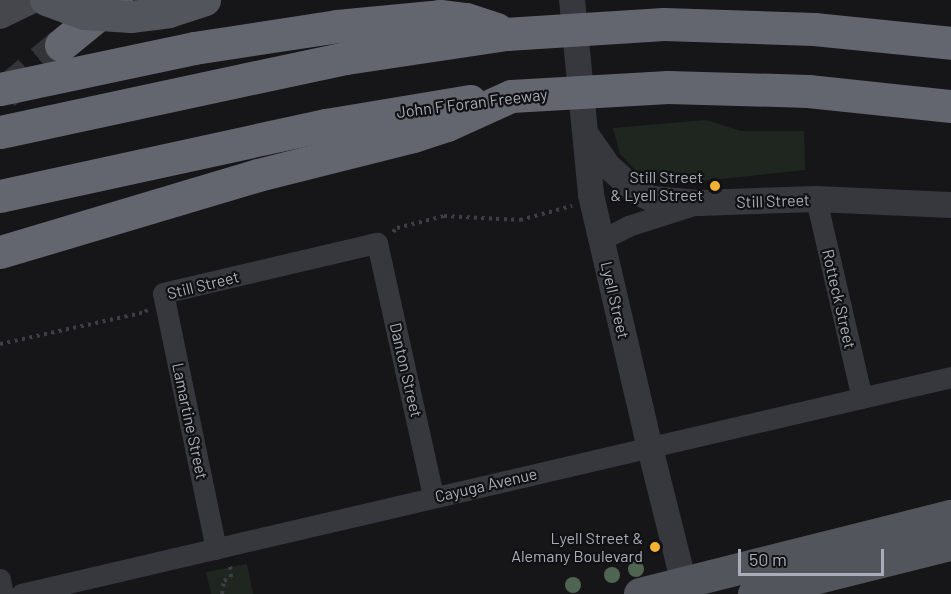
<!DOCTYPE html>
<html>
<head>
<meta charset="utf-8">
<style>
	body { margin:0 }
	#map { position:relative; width:951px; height:594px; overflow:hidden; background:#161618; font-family:Barlow,sans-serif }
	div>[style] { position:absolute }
	.green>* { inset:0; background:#1e261f }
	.motorway-tunnel>* { height:33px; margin-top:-16.5px; transform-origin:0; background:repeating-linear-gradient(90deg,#333438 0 33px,transparent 0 49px) }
	.path>* { height:4px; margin-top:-2px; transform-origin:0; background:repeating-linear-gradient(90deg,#3d3f44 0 3px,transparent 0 7.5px) }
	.minor>* { height:21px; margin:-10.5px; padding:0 10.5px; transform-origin:10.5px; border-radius:10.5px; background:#37383d }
	.tertiary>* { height:26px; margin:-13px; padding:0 13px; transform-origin:13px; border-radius:13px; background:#37383d }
	.secondary>* { height:28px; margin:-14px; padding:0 14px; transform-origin:14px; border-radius:14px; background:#45474d }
	.primary>* { height:32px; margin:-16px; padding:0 16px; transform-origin:16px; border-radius:16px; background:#53555c }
	.motorway>* { height:33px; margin:-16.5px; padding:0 16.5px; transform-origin:16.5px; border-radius:16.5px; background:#63666e }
	.primary-bridge>* { height:32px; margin:-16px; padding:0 16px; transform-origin:16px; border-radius:16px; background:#53555c }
	.motorway-bridge>* { height:33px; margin:-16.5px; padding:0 16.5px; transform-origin:16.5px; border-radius:16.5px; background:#63666e }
	.trees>* { width:16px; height:16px; margin:-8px; border-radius:50%; background:#506452 }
	.dots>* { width:16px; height:16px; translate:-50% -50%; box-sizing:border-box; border:3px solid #111113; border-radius:50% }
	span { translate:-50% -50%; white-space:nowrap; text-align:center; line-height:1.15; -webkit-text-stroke:4.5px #111113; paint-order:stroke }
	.street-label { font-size:16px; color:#a8adb8 }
	.poi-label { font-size:16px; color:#a8adb8 }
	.right { translate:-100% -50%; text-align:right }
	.scale { position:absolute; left:738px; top:549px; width:146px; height:27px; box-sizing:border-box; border:3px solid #a8adb8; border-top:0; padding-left:8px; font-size:18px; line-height:21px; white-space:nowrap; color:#a8adb8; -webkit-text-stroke:4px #111113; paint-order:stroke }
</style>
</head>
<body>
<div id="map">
	<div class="green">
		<i style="clip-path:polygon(706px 120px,741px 131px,804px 131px,805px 170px,674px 184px,641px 176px,620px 154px,613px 128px)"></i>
		<i style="clip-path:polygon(247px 564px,253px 594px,211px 594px,206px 572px)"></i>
	</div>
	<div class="motorway-tunnel">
		<i style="left:4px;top:93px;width:75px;rotate:-40.1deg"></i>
	</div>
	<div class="path">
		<i style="left:393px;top:232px;width:6px;rotate:-45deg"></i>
		<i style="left:397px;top:228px;width:49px;rotate:-14.3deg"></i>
		<i style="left:444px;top:216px;width:76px;rotate:3deg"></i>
		<i style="left:520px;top:220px;width:54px;rotate:-15.1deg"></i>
		<i style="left:0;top:344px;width:148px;rotate:-12.4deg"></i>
		<i style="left:145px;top:312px;width:4px;rotate:-45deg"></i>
		<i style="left:222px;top:594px;width:13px;rotate:-81deg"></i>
		<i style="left:224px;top:581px;width:8px;rotate:-30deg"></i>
		<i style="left:231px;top:577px;width:13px;rotate:-94deg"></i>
	</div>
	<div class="minor">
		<i style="left:816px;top:199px;width:204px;rotate:77deg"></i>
		<i style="left:601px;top:240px;width:30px;rotate:-27deg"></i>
		<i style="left:628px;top:226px;width:72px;rotate:-17.7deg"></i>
		<i style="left:216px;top:549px;width:261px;rotate:-101.7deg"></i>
		<i style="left:163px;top:293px;width:220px;rotate:-13.2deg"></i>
		<i style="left:377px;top:243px;width:259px;rotate:77.5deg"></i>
		<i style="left:0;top:579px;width:15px;rotate:79deg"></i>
		<i style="left:21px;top:594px;width:955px;rotate:-13.13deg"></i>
	</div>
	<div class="tertiary">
		<i style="left:572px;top:0;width:196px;rotate:84.4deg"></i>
		<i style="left:591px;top:195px;width:260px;rotate:76.9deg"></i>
		<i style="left:650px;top:448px;width:139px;rotate:75.9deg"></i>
		<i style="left:684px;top:583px;width:13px;rotate:61deg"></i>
		<i style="left:587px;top:136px;width:38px;rotate:55deg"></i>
		<i style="left:609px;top:167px;width:38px;rotate:42deg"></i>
		<i style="left:637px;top:192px;width:17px;rotate:25deg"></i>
		<i style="left:652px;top:199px;width:48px;rotate:4.8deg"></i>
		<i style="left:700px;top:203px;width:116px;rotate:-2deg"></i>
		<i style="left:816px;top:199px;width:135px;rotate:2.5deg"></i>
	</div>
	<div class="secondary">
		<i style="left:0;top:15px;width:34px;rotate:-26deg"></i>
	</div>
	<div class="primary">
		<i style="left:640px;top:594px;width:321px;rotate:-14.1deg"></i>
		<i style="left:754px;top:594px;width:203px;rotate:-14deg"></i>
	</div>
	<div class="motorway">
		<i style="left:664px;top:24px;width:150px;rotate:1.9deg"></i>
		<i style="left:814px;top:29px;width:138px;rotate:5.8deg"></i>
		<i style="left:61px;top:45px;width:71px;rotate:-39.3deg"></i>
		<i style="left:668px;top:87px;width:140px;rotate:1.6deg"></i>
		<i style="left:808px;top:91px;width:144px;rotate:6deg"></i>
		<i style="left:0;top:89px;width:198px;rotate:-11.9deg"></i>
		<i style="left:194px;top:48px;width:145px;rotate:-8.7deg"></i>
		<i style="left:337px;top:26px;width:103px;rotate:-5.5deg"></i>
		<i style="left:440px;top:16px;width:26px;rotate:7deg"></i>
		<i style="left:466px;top:19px;width:32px;rotate:18deg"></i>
		<i style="left:0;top:132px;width:354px;rotate:-12.1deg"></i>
		<i style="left:346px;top:58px;width:162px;rotate:-8.5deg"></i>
		<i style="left:0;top:196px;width:334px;rotate:-12.3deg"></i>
		<i style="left:326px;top:125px;width:146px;rotate:-9.5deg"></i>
		<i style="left:0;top:252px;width:269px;rotate:-16.6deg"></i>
		<i style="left:258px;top:175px;width:160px;rotate:-14.1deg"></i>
		<i style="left:413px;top:136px;width:36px;rotate:-18deg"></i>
		<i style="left:447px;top:125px;width:70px;rotate:-24.4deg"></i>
	</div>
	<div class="primary-bridge">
		<i style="left:46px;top:0;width:41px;rotate:19.7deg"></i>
		<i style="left:85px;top:14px;width:46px;rotate:3.7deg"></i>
		<i style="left:131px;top:17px;width:38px;rotate:-7deg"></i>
		<i style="left:169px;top:12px;width:38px;rotate:-18deg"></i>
	</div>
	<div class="motorway-bridge">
		<i style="left:506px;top:34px;width:158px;rotate:-3.6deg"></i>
		<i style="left:511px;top:96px;width:157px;rotate:-3.3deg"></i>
	</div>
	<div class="trees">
		<i style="left:636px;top:569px"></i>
		<i style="left:612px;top:575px"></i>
		<i style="left:573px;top:585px"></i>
	</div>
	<div class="dots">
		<i style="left:715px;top:186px;background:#f2b134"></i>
		<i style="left:655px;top:547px;background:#f2b134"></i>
	</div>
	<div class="street-label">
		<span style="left:472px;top:103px;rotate:-7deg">John F Foran Freeway</span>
		<span style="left:773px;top:201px;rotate:-2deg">Still Street</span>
		<span style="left:203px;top:285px;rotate:-14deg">Still Street</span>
		<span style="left:839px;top:299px;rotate:77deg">Rotteck Street</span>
		<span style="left:615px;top:300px;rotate:77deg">Lyell Street</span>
		<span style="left:406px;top:370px;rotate:77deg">Danton Street</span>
		<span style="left:190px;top:421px;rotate:78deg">Lamartine Street</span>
		<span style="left:486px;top:485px;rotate:-13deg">Cayuga Avenue</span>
	</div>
	<div class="poi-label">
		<span class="right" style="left:703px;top:186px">Still Street<br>&amp; Lyell Street</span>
		<span class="right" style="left:643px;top:547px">Lyell Street &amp;<br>Alemany Boulevard</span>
	</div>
	<div class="scale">50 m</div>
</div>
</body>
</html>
